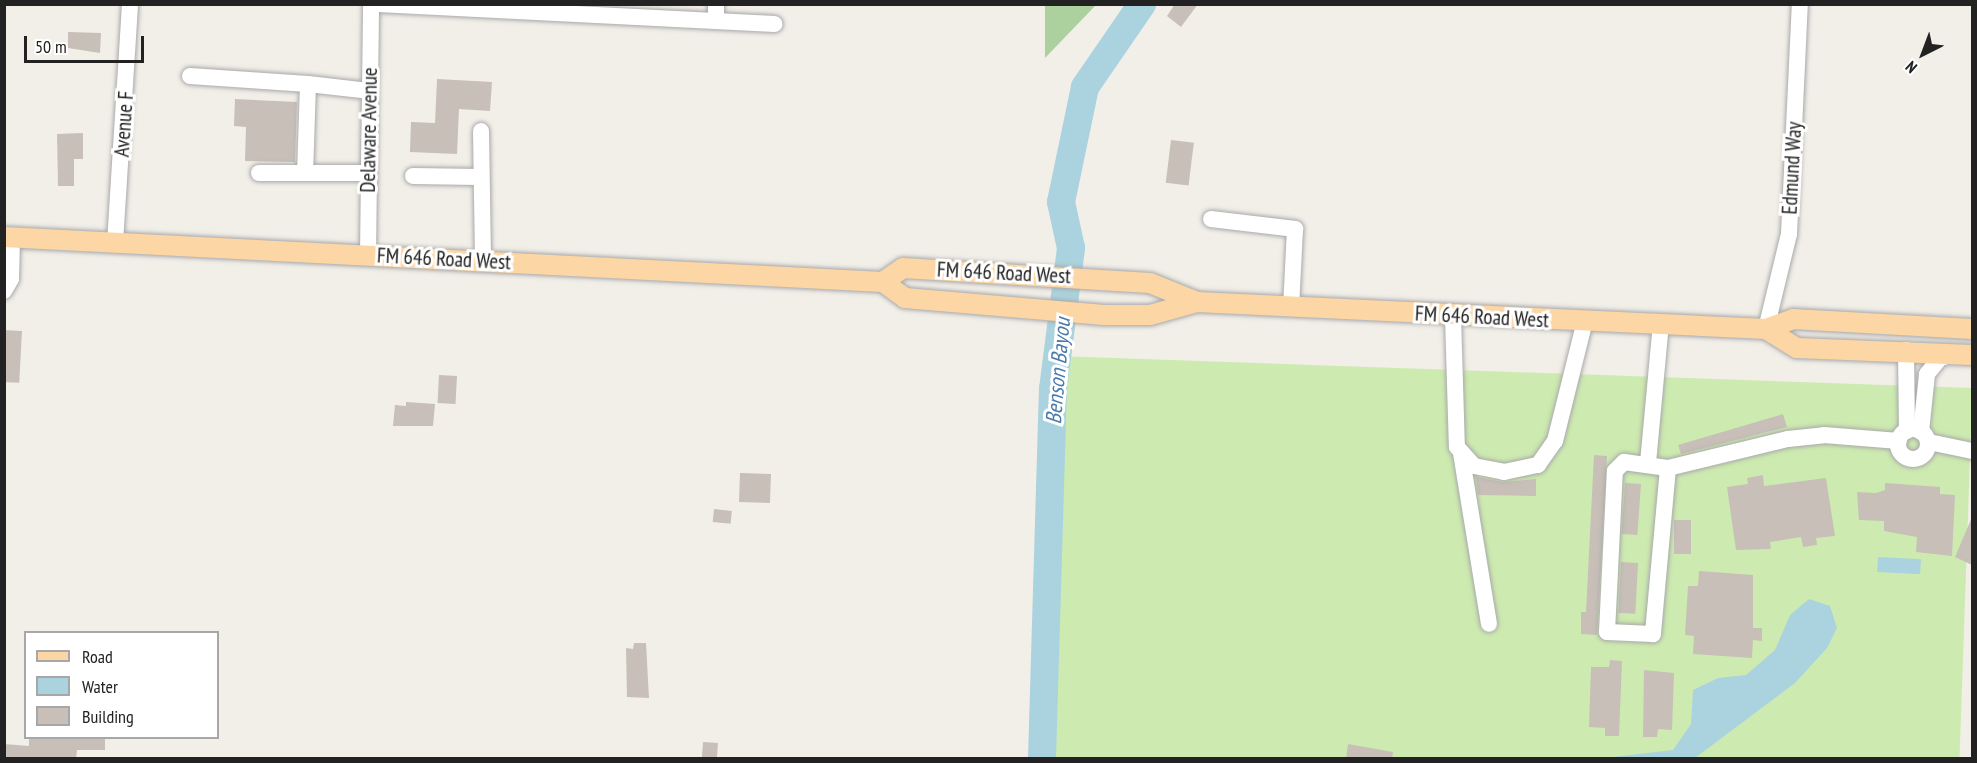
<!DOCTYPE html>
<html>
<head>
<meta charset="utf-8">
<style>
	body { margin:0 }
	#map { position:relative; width:1977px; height:763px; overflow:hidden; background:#f2efe9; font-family:"PT Sans Narrow",sans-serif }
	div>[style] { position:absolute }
	.grass>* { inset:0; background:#cdebb0; transform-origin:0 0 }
	.forest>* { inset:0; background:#add19e }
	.water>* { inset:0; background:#aad3df; transform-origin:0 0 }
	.river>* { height:28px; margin:-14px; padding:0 14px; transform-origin:14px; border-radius:14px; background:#aad3df }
	.building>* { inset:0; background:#c7bfb8; transform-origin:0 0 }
	.roads { filter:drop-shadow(0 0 2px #a9a9a9) drop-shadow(0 0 2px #a9a9a9) }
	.minor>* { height:16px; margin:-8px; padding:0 8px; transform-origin:8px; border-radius:8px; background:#fff }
	.minor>.ring { margin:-8px; padding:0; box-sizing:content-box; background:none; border:16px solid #fff; border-radius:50% }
	.major>* { height:20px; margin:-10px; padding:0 10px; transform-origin:10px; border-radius:10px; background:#fcd6a4 }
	span { translate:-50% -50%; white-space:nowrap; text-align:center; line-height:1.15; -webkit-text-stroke:6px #fff; paint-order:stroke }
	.street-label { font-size:21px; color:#222 }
	.water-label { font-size:22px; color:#4a7aab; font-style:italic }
	.frame { position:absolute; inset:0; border:6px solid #222; pointer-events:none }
	.legend { position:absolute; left:24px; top:631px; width:195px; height:108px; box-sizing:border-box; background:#fff; border:2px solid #a7a7a7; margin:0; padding:8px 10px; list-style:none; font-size:18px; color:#222 }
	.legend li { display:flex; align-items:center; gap:12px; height:30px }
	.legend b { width:30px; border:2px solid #a7a7a7 }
	.north { position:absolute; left:1893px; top:24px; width:60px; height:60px; -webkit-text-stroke:4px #fff; paint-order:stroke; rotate:222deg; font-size:16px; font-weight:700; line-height:24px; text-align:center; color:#222 }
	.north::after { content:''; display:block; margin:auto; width:21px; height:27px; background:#222; clip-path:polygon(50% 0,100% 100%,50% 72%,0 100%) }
	.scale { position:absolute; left:24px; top:36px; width:120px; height:27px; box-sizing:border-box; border:3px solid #222; border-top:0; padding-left:8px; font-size:18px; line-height:21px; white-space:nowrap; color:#222; -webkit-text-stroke:4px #fff; paint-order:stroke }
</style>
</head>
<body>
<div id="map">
	<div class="grass">
		<i style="left:1057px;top:356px;width:916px;height:402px;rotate:2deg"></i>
	</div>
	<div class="forest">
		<i style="clip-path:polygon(1045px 5px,1096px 5px,1045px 58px)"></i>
	</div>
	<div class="water">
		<i style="left:1878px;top:557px;width:43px;height:15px;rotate:3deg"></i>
		<i style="clip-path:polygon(1809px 599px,1830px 606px,1837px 628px,1827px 648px,1795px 683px,1695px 758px,1605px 758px,1673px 750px,1691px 724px,1693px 690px,1718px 678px,1746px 675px,1775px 650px,1790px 615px)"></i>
	</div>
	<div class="river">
		<i style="left:1042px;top:758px;width:369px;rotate:-88.3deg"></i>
		<i style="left:1053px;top:389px;width:142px;rotate:-82.7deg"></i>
		<i style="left:1071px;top:248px;width:47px;rotate:-102.3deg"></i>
		<i style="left:1061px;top:202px;width:117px;rotate:-78.2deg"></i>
		<i style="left:1085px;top:87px;width:101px;rotate:-55.5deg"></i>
	</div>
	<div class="building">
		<i style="clip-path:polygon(1175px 4px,1198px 4px,1181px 27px,1167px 16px)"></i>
		<i style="clip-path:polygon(68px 32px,101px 33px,100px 53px,68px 48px)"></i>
		<i style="clip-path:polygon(437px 79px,492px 82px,490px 111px,459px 109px,457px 154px,410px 152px,411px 122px,435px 123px)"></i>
		<i style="clip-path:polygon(235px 99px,297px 102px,295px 162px,245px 161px,246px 127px,234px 126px)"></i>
		<i style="clip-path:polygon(83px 133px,83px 159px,74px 159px,74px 186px,58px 186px,57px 134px)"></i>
		<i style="left:1171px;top:140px;width:23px;height:43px;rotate:7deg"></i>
		<i style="left:4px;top:330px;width:18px;height:52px;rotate:3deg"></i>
		<i style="left:439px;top:375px;width:18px;height:28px;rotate:3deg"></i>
		<i style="clip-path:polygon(406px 402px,435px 404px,433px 426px,393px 426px,395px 405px,406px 406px)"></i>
		<i style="clip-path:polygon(1783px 414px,1787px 427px,1681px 454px,1678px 445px)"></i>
		<i style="clip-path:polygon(1594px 455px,1607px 456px,1597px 635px,1581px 634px,1581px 612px,1586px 612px)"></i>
		<i style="left:740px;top:473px;width:31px;height:29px;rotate:2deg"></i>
		<i style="clip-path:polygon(1763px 475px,1764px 486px,1826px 478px,1835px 536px,1816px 538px,1817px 545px,1803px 547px,1801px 537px,1770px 542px,1771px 549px,1736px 550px,1727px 487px,1748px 484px,1747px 478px)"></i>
		<i style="clip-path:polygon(1476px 477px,1502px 482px,1536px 479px,1536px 496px,1478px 495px)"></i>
		<i style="left:1625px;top:483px;width:16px;height:51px;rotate:4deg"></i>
		<i style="clip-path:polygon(1885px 483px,1940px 487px,1940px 494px,1955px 495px,1952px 556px,1916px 552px,1917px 537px,1884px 531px,1884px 521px,1859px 520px,1857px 492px,1876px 493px,1885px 490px)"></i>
		<i style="left:714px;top:509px;width:18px;height:13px;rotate:6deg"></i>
		<i style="clip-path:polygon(1972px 517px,1972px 565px,1955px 557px)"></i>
		<i style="left:1674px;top:520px;width:17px;height:34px"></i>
		<i style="left:1621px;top:562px;width:17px;height:51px;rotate:3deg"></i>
		<i style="clip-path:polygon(1699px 571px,1753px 575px,1753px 628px,1762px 628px,1762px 641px,1753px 640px,1752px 658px,1693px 654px,1694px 636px,1685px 635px,1688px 586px,1698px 586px)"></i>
		<i style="clip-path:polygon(634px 643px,646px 643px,649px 698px,627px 697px,626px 648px,633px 649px)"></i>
		<i style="clip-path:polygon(1610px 660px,1622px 661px,1619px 736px,1605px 736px,1605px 728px,1589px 727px,1591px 667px,1609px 667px)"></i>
		<i style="clip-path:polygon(1644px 670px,1674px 673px,1672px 730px,1658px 729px,1657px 737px,1643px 737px)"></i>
		<i style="clip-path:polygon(29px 738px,105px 738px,105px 750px,77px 750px,76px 759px,4px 759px,4px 744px,29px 746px)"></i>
		<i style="left:703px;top:742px;width:15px;height:17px;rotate:4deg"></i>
		<i style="clip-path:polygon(1348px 744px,1393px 752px,1392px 759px,1346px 759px)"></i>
	</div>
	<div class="roads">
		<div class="minor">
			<i style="left:378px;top:4px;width:397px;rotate:2.9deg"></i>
			<i style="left:716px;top:21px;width:17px;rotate:-90deg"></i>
			<i style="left:190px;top:76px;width:118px;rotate:3.9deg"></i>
			<i style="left:308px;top:84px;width:89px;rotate:91.9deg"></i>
			<i style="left:308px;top:84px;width:61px;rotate:6.5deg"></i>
			<i style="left:481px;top:131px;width:130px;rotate:89.1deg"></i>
			<i style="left:259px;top:173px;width:109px"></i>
			<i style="left:413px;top:176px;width:65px;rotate:0.9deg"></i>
			<i style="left:1211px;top:219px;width:85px;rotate:6.8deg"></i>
			<i style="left:1295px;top:229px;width:78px;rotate:92.9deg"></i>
			<i style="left:115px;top:243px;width:239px;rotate:-86.4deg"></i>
			<i style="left:368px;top:256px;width:252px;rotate:-89.3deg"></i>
			<i style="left:4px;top:291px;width:14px;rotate:-60deg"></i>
			<i style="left:11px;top:279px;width:41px;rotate:-88.6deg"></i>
			<i style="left:1453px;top:316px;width:131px;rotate:88.3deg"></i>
			<i style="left:1457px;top:447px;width:25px;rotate:48deg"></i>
			<i style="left:1474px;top:466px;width:31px;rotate:11deg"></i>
			<i style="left:1504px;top:472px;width:35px;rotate:-12deg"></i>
			<i style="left:1538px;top:465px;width:29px;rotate:-55deg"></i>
			<i style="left:1555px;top:441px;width:124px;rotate:-76deg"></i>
			<i style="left:1766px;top:329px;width:98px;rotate:-76.4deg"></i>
			<i style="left:1789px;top:234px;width:230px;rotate:-87.3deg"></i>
			<i style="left:1906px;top:350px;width:81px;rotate:89.3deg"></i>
			<i class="ring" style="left:1898px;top:429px;width:14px;height:14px"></i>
			<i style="left:1921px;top:432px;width:58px;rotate:-84.1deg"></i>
			<i style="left:1927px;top:374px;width:21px;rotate:-51deg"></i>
			<i style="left:1940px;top:358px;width:16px;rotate:-15deg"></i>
			<i style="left:1929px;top:442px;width:44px;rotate:11.8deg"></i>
			<i style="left:1461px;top:453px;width:173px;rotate:80.7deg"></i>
			<i style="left:1648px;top:463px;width:140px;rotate:-84.7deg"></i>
			<i style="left:1668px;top:468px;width:167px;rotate:95.2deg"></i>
			<i style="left:1653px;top:634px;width:46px;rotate:-177.5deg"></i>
			<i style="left:1607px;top:632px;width:161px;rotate:-87.2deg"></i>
			<i style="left:1615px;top:471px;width:13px;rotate:-45deg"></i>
			<i style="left:1624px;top:462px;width:44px;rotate:7.8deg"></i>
			<i style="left:1668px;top:468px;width:123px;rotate:-13.6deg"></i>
			<i style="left:1788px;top:439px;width:36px;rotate:-6deg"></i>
			<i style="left:1824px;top:435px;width:75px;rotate:4.6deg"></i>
		</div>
		<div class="major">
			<i style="left:4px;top:237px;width:880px;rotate:2.93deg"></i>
			<i style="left:883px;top:282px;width:27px;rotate:36deg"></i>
			<i style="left:905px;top:298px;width:200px;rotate:4.9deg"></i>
			<i style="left:1104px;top:315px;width:46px"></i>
			<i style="left:1150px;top:315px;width:49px;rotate:-15.5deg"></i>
			<i style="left:883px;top:282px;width:24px;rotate:-35deg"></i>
			<i style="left:903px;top:268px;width:247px;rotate:3.5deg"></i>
			<i style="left:1150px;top:283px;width:51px;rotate:22deg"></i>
			<i style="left:1197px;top:302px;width:570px;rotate:2.72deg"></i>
			<i style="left:1766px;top:329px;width:29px;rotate:-20deg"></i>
			<i style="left:1793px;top:319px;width:179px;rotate:3.2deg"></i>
			<i style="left:1766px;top:329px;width:36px;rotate:32deg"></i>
			<i style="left:1797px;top:348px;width:175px;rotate:2.3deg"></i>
		</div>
	</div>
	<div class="street-label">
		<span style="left:124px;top:124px;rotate:-86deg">Avenue F</span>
		<span style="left:369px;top:130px;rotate:-89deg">Delaware Avenue</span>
		<span style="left:1792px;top:168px;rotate:-87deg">Edmund Way</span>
		<span style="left:444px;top:259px;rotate:3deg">FM 646 Road West</span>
		<span style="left:1004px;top:273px;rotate:3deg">FM 646 Road West</span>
		<span style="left:1482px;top:317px;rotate:3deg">FM 646 Road West</span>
	</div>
	<div class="water-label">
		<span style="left:1058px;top:371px;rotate:-85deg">Benson Bayou</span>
	</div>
	<div class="frame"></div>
	<ul class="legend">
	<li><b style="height:8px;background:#fcd6a4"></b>Road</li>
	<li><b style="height:16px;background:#aad3df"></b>Water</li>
	<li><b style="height:16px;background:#c7bfb8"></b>Building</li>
	</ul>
	<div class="north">N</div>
	<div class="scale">50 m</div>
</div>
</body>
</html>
